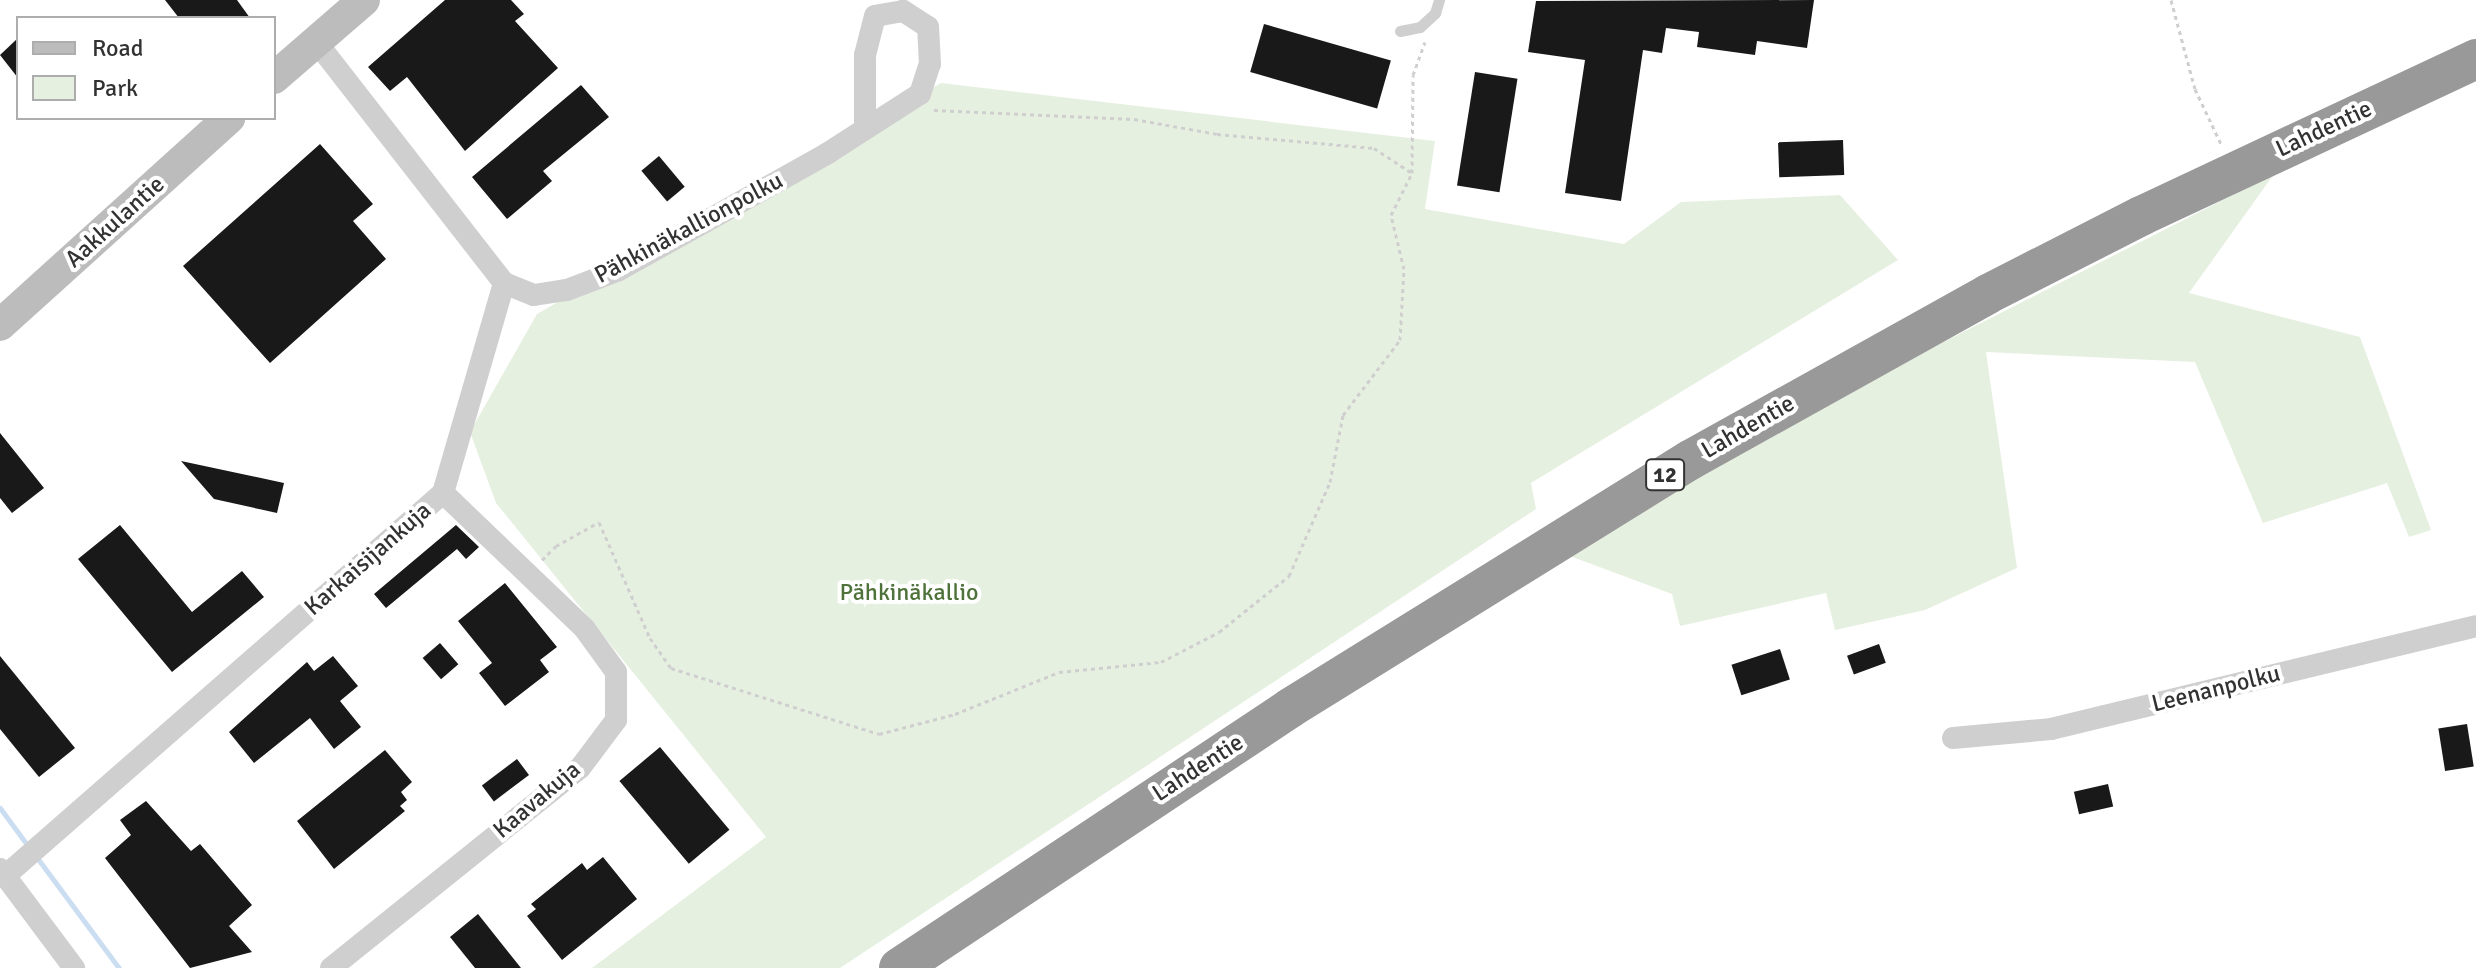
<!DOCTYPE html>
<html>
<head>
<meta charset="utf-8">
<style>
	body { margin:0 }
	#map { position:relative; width:2476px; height:968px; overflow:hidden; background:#fff; font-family:Signika,sans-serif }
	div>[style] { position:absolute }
	.green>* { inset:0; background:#e6f0e0 }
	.stream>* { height:5px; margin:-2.5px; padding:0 2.5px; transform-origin:2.5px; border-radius:2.5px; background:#cbddf0 }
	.building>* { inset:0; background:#191919; transform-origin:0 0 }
	.path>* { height:3px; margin-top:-1.5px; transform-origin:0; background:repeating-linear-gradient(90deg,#cfcfcf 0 4px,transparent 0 8px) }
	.lane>* { height:11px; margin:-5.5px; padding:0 5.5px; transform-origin:5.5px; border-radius:5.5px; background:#cfcfcf }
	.street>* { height:22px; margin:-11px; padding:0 11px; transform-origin:11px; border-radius:11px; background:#cfcfcf }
	.secondary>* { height:32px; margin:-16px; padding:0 16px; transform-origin:16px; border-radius:16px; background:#bcbcbc }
	.highway>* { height:40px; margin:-20px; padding:0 20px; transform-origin:20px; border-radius:20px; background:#999 }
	span { translate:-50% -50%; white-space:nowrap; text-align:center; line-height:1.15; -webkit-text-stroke:8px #fff; paint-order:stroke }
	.shield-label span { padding:2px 6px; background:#fff; border:2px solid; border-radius:6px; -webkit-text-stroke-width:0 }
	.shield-label { font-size:22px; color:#323232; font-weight:700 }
	.street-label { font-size:24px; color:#323232 }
	.park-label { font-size:24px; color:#4e733a }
	.legend { position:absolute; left:16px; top:16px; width:260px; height:104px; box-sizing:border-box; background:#fff; border:2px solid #adadad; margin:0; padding:10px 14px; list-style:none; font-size:24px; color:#323232 }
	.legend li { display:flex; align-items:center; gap:16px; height:40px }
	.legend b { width:40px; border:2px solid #adadad }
</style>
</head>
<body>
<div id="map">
	<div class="green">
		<i style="clip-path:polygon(941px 83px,1435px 141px,1425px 209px,1624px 244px,1681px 202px,1840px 195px,1898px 260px,1531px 483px,1536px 509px,840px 968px,592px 968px,766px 837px,496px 503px,470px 432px,537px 314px)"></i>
		<i style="clip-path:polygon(2274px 174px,2189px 293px,2360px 337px,2431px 530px,2409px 537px,2387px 483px,2263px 523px,2195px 362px,1986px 352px,2017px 568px,1925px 610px,1835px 630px,1826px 593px,1680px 626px,1672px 594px,1559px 552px,1916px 356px)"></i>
	</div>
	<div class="stream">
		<i style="left:0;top:808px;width:42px;rotate:53.7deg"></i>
		<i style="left:35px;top:855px;width:141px;rotate:53.4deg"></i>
	</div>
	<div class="building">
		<i style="clip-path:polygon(165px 0,237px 0,250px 18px,179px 18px)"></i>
		<i style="clip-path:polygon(445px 0,511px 0,524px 14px,515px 21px,558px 68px,465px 151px,407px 77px,390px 91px,368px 67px)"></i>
		<i style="clip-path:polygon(1814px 0,1807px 48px,1757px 41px,1755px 55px,1697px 47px,1699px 32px,1666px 28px,1662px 53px,1643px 50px,1621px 201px,1565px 193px,1585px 60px,1528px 52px,1536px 1px)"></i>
		<i style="left:1264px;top:24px;width:132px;height:50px;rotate:16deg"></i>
		<i style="clip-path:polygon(18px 38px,18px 78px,0 55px)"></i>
		<i style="left:1475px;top:72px;width:43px;height:115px;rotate:9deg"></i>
		<i style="clip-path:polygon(581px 85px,609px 117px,543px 171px,552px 181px,507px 219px,472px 177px)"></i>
		<i style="left:1843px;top:140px;width:35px;height:65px;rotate:88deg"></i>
		<i style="clip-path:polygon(320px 144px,373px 204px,353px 221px,386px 259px,270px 363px,183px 266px)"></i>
		<i style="left:659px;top:156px;width:40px;height:23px;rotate:50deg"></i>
		<i style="clip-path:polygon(0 433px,44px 488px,12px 513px,0 498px)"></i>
		<i style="clip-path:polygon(181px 461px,284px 483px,277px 513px,214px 499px)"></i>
		<i style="clip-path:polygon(120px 525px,192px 612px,242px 571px,264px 597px,172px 672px,78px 559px)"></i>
		<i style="clip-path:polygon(456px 525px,479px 547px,466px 559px,457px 549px,386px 608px,374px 594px)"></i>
		<i style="clip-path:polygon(505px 583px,557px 647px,540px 660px,549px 672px,505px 706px,479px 673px,492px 663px,458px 621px)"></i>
		<i style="left:440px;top:643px;width:28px;height:23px;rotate:49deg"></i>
		<i style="left:1879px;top:644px;width:20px;height:34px;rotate:70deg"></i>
		<i style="left:1780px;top:649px;width:32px;height:51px;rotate:72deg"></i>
		<i style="clip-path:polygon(0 656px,75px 748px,39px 777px,0 729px)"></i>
		<i style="clip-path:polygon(333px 656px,358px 686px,340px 701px,361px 727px,334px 749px,310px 718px,254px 763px,229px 732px,307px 662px,314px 671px)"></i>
		<i style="left:2467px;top:724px;width:43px;height:29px;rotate:81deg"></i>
		<i style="left:660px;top:747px;width:108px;height:53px;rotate:50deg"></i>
		<i style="clip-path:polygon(385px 750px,412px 782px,401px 792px,407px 800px,400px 806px,405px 811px,334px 869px,297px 821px)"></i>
		<i style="left:517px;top:759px;width:20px;height:44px;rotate:53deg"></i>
		<i style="left:2108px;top:784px;width:23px;height:35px;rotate:77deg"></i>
		<i style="clip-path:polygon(146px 801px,191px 851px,200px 844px,252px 905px,229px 926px,252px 952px,190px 968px,105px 858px,131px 835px,120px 820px)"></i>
		<i style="clip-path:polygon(603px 857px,637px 899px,562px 960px,527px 916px,536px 909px,531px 904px,582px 863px,587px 870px)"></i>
		<i style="clip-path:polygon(478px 914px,521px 968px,475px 968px,450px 937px)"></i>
	</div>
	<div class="path">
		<i style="left:2171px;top:0;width:92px;rotate:74.9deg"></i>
		<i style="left:2195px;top:89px;width:63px;rotate:64.7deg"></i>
		<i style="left:934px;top:110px;width:200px;rotate:2.6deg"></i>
		<i style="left:1134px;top:119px;width:84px;rotate:10.2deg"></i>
		<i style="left:1217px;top:134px;width:158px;rotate:5.1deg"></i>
		<i style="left:1374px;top:148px;width:45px;rotate:33.3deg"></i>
		<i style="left:542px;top:560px;width:20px;rotate:-45deg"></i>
		<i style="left:556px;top:546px;width:49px;rotate:-29.2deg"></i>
		<i style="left:599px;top:522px;width:127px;rotate:66.3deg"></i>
		<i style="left:650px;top:638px;width:37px;rotate:55deg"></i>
		<i style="left:671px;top:668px;width:218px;rotate:17.6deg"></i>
		<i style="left:879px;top:734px;width:79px;rotate:-14.7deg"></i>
		<i style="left:955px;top:714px;width:112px;rotate:-22deg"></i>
		<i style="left:1059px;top:672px;width:102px;rotate:-5.6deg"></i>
		<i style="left:1161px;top:662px;width:65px;rotate:-27.3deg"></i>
		<i style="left:1219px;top:632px;width:90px;rotate:-38.7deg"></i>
		<i style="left:1289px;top:576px;width:103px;rotate:-66.4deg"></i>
		<i style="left:1330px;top:482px;width:68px;rotate:-79deg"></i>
		<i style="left:1343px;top:415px;width:94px;rotate:-52.8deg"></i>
		<i style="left:1400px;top:340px;width:71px;rotate:-86.8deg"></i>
		<i style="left:1404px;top:269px;width:56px;rotate:-103.5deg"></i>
		<i style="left:1391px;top:215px;width:47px;rotate:-63.4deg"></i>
		<i style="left:1412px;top:173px;width:98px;rotate:-89.4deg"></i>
		<i style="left:1413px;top:75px;width:35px;rotate:-70deg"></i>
	</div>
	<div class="lane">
		<i style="left:1400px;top:31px;width:20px;rotate:-11deg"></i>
		<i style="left:1420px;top:27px;width:21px;rotate:-43deg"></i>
		<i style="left:1435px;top:13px;width:14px;rotate:-73deg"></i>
	</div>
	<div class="street">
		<i style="left:504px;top:283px;width:32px;rotate:22deg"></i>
		<i style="left:534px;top:295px;width:33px;rotate:-9deg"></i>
		<i style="left:567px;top:290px;width:56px;rotate:-21deg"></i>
		<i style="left:619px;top:270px;width:240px;rotate:-29.2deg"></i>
		<i style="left:828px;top:153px;width:109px;rotate:-32.7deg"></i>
		<i style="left:920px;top:94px;width:32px;rotate:-72deg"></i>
		<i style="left:930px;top:64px;width:37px;rotate:-93deg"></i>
		<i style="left:928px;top:27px;width:30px;rotate:-147deg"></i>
		<i style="left:903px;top:11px;width:28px;rotate:170deg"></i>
		<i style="left:875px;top:16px;width:40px;rotate:104.4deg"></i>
		<i style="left:865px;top:55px;width:73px;rotate:90deg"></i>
		<i style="left:1953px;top:738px;width:98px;rotate:-5.2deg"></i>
		<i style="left:2051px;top:729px;width:437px;rotate:-13.6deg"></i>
		<i style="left:0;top:869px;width:124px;rotate:53.2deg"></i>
		<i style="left:5px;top:876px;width:582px;rotate:-41.17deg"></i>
		<i style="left:443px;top:493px;width:219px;rotate:-73.8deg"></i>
		<i style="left:504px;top:283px;width:308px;rotate:-127.9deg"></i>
		<i style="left:331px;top:968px;width:319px;rotate:-38.8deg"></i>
		<i style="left:580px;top:768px;width:60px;rotate:-53.1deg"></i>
		<i style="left:616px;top:720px;width:48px;rotate:-90deg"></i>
		<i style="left:616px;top:672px;width:54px;rotate:-126deg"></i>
		<i style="left:584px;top:628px;width:195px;rotate:-136.2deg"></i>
	</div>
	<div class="secondary">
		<i style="left:274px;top:78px;width:119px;rotate:-40.9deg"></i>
		<i style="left:0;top:325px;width:309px;rotate:-42.1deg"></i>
	</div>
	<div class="highway">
		<i style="left:899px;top:968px;width:470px;rotate:-33.6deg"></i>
		<i style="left:1290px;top:708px;width:471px;rotate:-31.8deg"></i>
		<i style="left:1690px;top:460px;width:341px;rotate:-29.1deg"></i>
		<i style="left:1988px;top:294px;width:172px;rotate:-27deg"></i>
		<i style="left:2141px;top:216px;width:370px;rotate:-25.1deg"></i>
	</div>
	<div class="shield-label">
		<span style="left:1665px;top:475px">12</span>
	</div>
	<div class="street-label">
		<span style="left:2324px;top:129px;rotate:-25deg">Lahdentie</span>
		<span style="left:115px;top:222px;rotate:-42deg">Aakkulantie</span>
		<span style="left:689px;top:228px;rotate:-28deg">Pähkinäkallionpolku</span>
		<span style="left:1748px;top:427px;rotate:-30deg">Lahdentie</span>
		<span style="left:368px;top:559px;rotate:-41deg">Karkaisijankuja</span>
		<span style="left:2216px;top:689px;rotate:-14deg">Leenanpolku</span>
		<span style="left:1198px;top:768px;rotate:-33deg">Lahdentie</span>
		<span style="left:537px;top:800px;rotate:-40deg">Kaavakuja</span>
	</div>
	<div class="park-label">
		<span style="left:909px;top:593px">Pähkinäkallio</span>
	</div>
	<ul class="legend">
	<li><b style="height:10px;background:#bcbcbc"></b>Road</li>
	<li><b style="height:22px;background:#e6f0e0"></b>Park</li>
	</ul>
</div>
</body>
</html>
